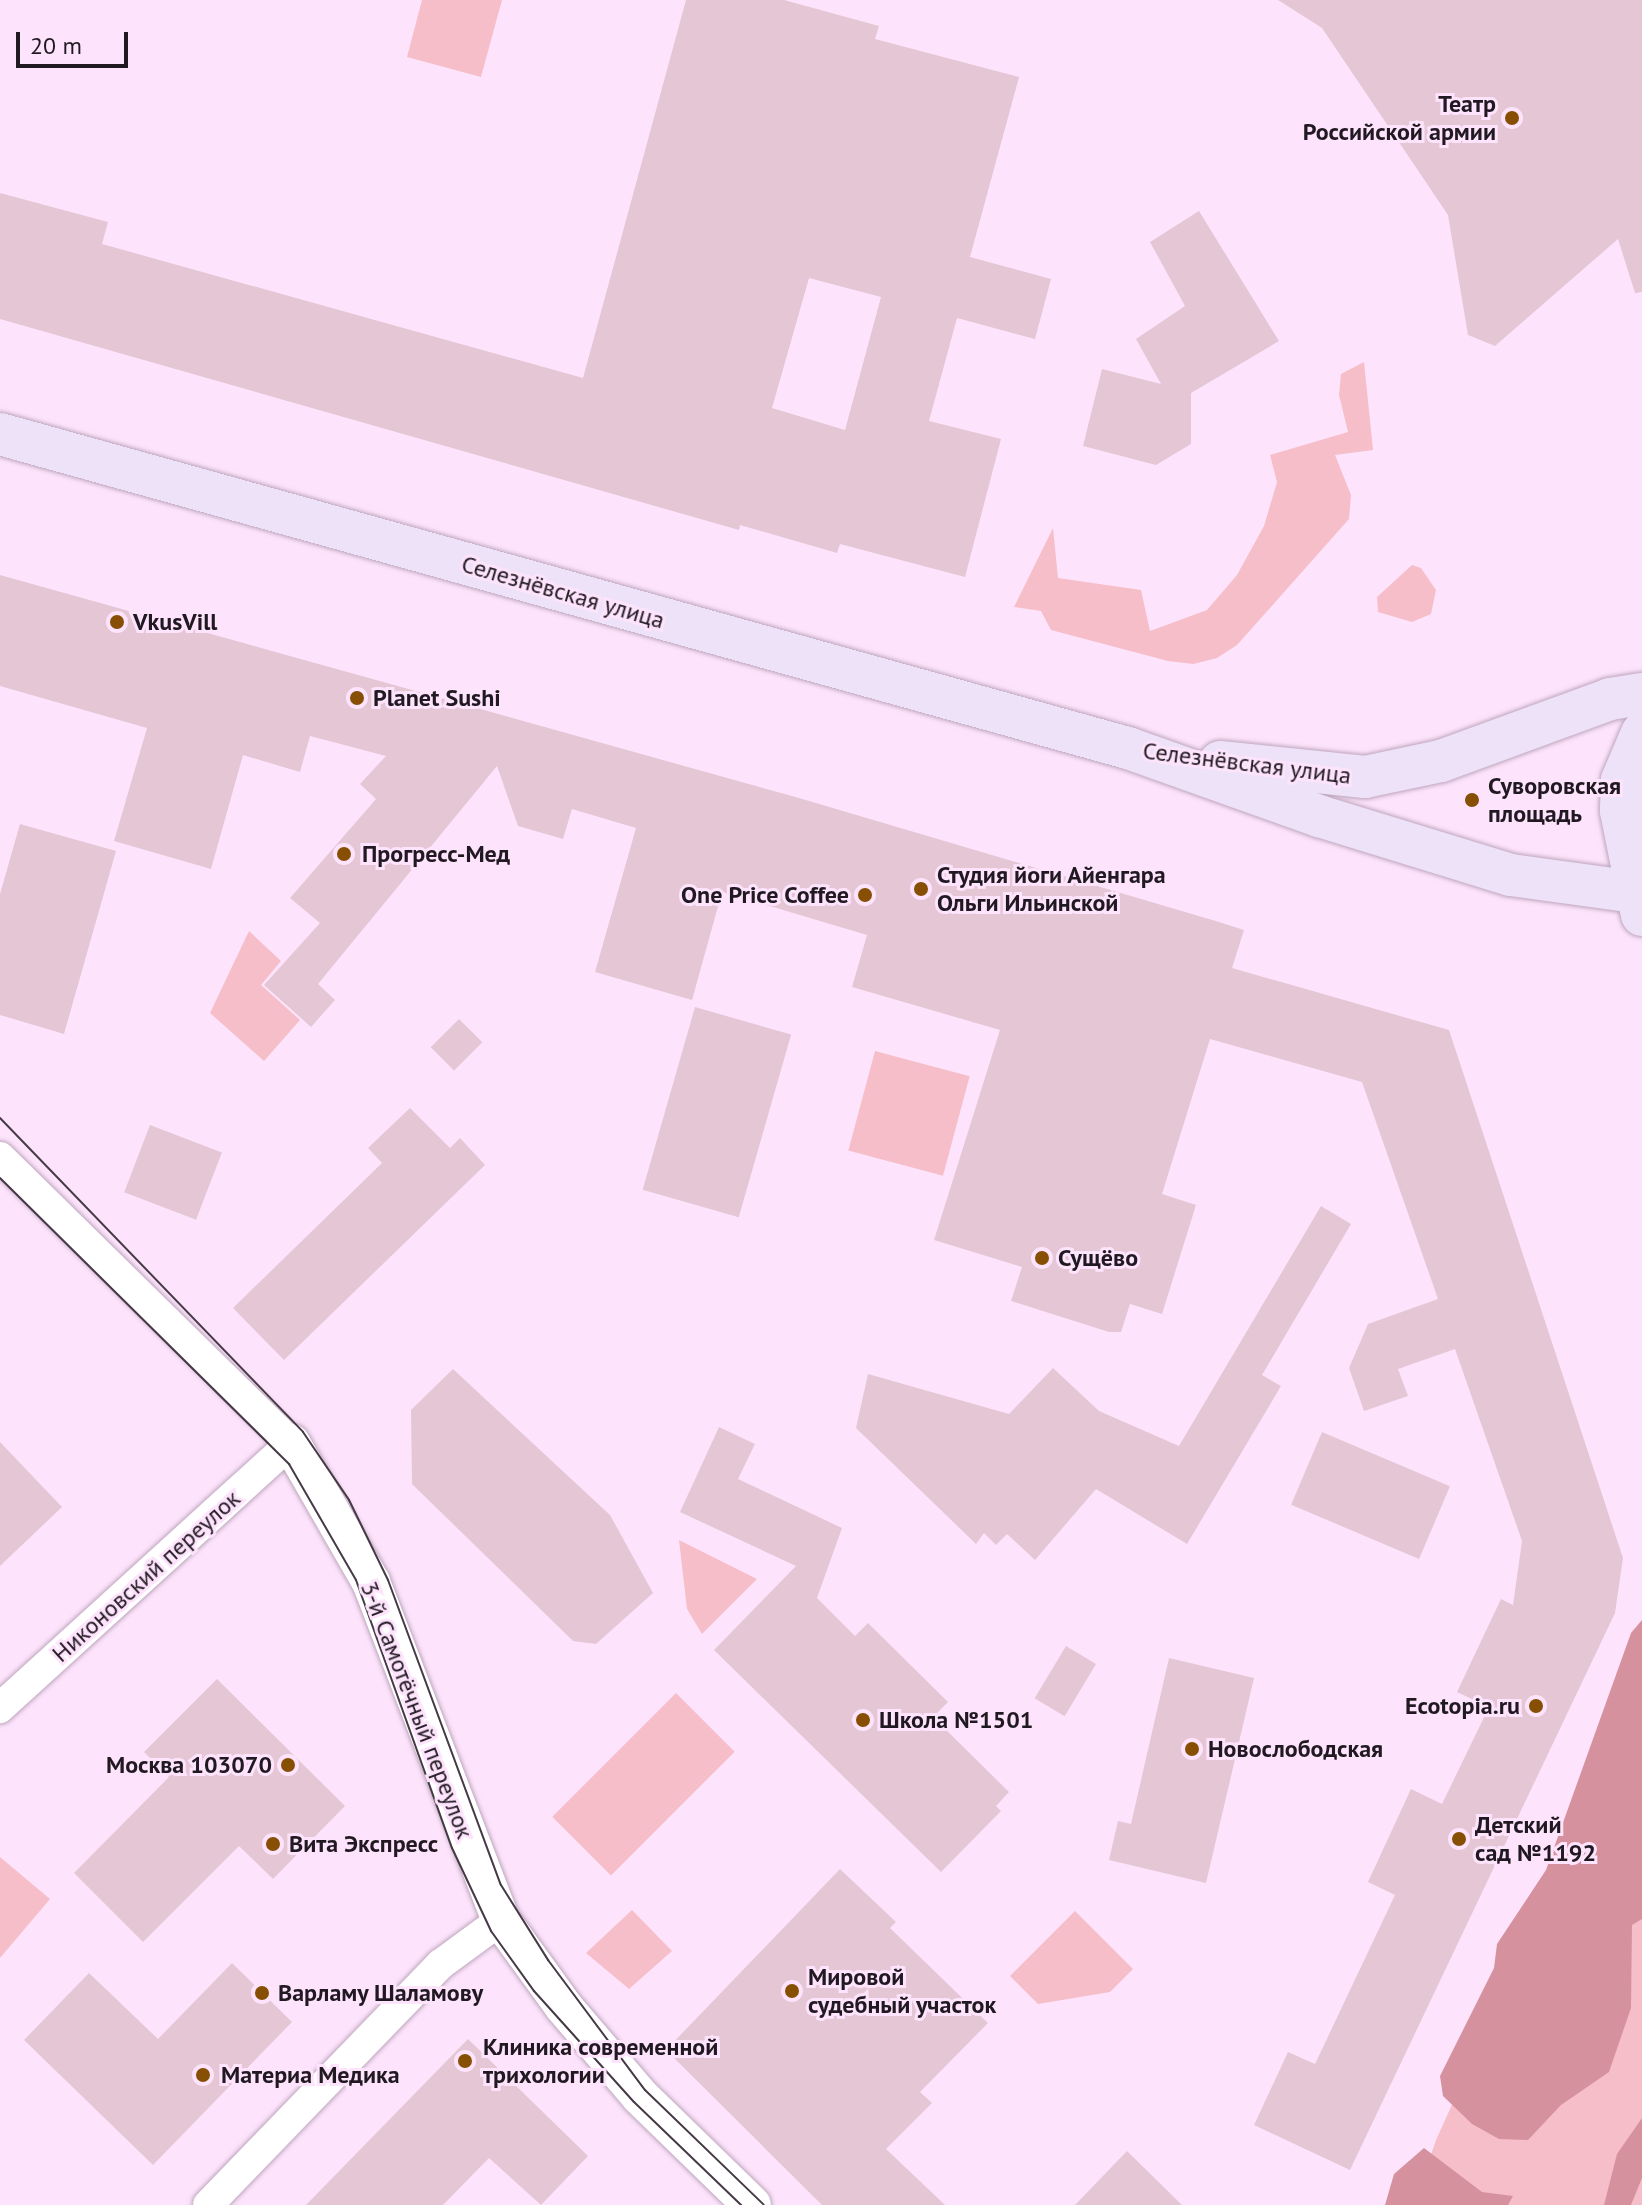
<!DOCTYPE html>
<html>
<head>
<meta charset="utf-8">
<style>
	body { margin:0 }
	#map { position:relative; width:1642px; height:2205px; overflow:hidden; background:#fde4fc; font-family:"PT Sans",sans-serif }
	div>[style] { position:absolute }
	.green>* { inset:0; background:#f6bec8; transform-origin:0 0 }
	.forest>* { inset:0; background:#d6919f }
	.building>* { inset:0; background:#e5c6d5; transform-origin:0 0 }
	.roads { filter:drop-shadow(0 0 2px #bea6bd) drop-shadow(0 0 2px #bea6bd) }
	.minor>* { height:30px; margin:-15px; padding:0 15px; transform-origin:15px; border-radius:15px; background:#fff }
	.tertiary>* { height:38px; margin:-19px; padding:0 19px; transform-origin:19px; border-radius:19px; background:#fff }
	.secondary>* { height:42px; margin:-21px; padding:0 21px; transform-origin:21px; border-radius:21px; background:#eee2f8 }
	.tram>* { height:2px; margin:-1px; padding:0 1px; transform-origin:1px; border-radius:1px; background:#453a45 }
	.dots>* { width:22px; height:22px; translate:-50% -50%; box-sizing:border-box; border:4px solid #fde4fc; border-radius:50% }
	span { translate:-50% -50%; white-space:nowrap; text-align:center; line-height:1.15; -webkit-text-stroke:6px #fde4fc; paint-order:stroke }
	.poi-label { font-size:24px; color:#211921; font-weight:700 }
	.right { translate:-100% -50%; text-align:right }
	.left { translate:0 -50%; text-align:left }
	.street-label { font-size:24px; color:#211921 }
	.scale { position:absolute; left:16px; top:32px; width:112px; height:36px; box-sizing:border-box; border:4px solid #211921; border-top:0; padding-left:10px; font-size:24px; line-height:28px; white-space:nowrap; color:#211921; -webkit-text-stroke:6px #fde4fc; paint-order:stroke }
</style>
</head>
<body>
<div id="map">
	<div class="green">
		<i style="clip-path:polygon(422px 0,502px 0,481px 77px,407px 57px)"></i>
		<i style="clip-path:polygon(1364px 362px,1373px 450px,1335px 455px,1351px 495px,1349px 519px,1237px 645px,1217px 658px,1193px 664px,1168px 661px,1051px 630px,1041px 611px,1014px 607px,1053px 528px,1058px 578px,1141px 590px,1150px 631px,1207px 610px,1237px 575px,1264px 526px,1277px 482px,1270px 455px,1348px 432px,1339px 395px,1341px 374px)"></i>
		<i style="clip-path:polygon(1412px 565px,1421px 568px,1436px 590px,1431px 614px,1412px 622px,1378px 612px,1377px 597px)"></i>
		<i style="clip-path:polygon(249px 931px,281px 961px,261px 985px,300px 1020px,264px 1061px,210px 1013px)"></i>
		<i style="left:875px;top:1051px;width:98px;height:103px;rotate:15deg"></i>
		<i style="clip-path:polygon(679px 1540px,757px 1579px,702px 1634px,687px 1609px)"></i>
		<i style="clip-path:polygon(1642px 1685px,1642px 2205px,1414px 2205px,1436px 2140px)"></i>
		<i style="left:676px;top:1693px;width:83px;height:175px;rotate:45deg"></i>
		<i style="clip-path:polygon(0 1857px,50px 1899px,0 1958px)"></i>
		<i style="clip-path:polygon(632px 1910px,672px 1951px,629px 1989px,586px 1953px)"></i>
		<i style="clip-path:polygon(1075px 1911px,1133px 1969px,1110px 1992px,1038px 2004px,1010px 1976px)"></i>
	</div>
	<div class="forest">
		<i style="clip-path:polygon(1642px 1620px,1642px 1919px,1632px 1925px,1631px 2008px,1609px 2072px,1561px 2105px,1528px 2140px,1499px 2139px,1472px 2124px,1443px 2096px,1440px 2076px,1494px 1968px,1497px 1944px,1546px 1870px,1631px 1633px)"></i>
		<i style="clip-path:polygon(1642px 2118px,1642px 2178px,1631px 2205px,1604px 2205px,1617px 2154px)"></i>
		<i style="clip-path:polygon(1424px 2148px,1482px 2192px,1513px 2196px,1508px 2205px,1385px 2205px,1394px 2174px)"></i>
	</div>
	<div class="building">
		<i style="clip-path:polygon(evenodd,686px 0,784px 0,879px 26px,875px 39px,1019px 77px,970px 257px,1051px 279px,1035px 339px,957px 318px,929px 421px,1001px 439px,965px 577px,840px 544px,837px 553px,740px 525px,739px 530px,0 319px,0 193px,108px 222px,102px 244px,583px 378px,686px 0,809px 278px,881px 297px,845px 430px,772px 408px,809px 278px)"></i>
		<i style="clip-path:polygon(1278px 0,1642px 0,1642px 292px,1635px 293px,1618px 239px,1495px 346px,1468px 335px,1448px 215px,1322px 28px)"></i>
		<i style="clip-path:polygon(1199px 211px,1279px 341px,1191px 393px,1191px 444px,1156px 465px,1083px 446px,1102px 369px,1161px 384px,1136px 339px,1185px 306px,1150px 242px)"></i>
		<i style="clip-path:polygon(0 575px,799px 798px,1219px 922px,1244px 930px,1232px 968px,1449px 1030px,1623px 1558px,1615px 1613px,1350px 2170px,1254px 2125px,1288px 2052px,1315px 2064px,1395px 1895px,1368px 1882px,1411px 1789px,1442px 1804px,1489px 1707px,1457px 1692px,1501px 1599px,1513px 1605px,1522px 1541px,1455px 1349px,1398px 1369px,1408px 1396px,1364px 1411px,1349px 1368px,1368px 1324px,1438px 1299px,1362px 1082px,1210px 1039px,1162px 1194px,1196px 1205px,1162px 1314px,1130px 1304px,1121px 1332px,1109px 1332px,1011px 1301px,1022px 1267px,934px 1240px,1000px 1030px,852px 987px,867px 935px,722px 892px,692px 1000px,595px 972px,636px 828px,572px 809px,563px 839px,518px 826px,497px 766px,318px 984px,335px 1000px,311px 1027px,264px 985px,320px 923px,290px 898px,376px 799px,360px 784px,386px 756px,310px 736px,300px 772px,243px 755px,211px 869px,114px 841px,147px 728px,0 686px)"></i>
		<i style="clip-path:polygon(20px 824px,116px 851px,64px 1034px,0 1015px,0 894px)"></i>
		<i style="left:695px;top:1007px;width:100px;height:190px;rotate:16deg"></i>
		<i style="left:459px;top:1019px;width:33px;height:40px;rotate:45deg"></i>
		<i style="clip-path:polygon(410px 1108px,450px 1148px,460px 1138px,485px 1165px,284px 1360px,233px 1308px,382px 1163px,368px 1148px)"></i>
		<i style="left:150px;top:1125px;width:77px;height:72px;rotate:21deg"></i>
		<i style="clip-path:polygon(1321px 1206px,1351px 1224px,1262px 1375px,1281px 1386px,1187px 1544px,1096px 1489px,1035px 1560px,1007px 1534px,996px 1545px,984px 1533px,976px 1544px,856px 1428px,868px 1374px,1009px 1414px,1053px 1368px,1099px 1411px,1179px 1446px)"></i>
		<i style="clip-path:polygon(453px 1369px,610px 1515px,653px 1593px,596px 1644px,573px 1641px,412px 1484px,411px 1410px)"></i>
		<i style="clip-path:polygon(719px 1427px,755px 1444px,738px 1479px,842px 1528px,817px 1598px,855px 1636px,868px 1623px,948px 1702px,933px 1717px,1009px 1792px,996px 1806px,1001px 1811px,941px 1872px,714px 1650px,796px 1566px,680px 1512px)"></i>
		<i style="left:1322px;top:1432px;width:139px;height:79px;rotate:23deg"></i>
		<i style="clip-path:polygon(0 1442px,62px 1507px,0 1566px)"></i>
		<i style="left:1066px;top:1646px;width:35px;height:61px;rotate:31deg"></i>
		<i style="clip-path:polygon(1169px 1658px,1254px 1678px,1206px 1883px,1109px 1860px,1118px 1821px,1131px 1824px)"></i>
		<i style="clip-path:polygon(217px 1679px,345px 1806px,273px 1879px,239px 1846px,143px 1942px,74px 1873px,169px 1777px,144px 1752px)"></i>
		<i style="clip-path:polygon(840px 1869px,896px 1922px,890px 1928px,988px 2023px,920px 2092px,932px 2103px,886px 2149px,945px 2205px,822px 2205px,666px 2050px)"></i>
		<i style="clip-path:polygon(232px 1963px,292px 2022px,153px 2165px,24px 2040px,89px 1973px,158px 2039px)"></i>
		<i style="clip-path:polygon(468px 2039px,588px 2156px,541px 2205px,489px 2158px,443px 2205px,306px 2205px)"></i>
		<i style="clip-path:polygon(1127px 2151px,1182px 2205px,1075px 2205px)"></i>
	</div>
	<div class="roads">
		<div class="minor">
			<i style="left:0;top:1157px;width:408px;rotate:44.5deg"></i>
			<i style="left:291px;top:1443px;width:394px;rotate:137.7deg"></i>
			<i style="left:208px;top:2205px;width:335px;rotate:-46deg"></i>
			<i style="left:441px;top:1964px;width:74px;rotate:-36.3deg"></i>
		</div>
		<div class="tertiary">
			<i style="left:291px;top:1443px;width:160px;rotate:60.1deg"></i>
			<i style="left:371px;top:1582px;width:362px;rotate:69deg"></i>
			<i style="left:501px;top:1920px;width:107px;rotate:54.1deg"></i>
			<i style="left:564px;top:2007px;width:117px;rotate:49.5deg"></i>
			<i style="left:640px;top:2096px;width:156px;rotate:44.2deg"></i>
		</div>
		<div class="secondary">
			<i style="left:0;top:434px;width:1171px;rotate:15.56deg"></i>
			<i style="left:1128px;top:748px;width:203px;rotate:19.6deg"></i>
			<i style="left:1319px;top:816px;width:201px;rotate:17.1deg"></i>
			<i style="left:1511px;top:875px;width:125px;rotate:7.8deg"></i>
			<i style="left:1642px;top:733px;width:51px;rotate:113.1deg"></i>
			<i style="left:1622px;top:780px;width:31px;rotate:92deg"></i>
			<i style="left:1621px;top:811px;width:106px;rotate:78.6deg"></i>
			<i style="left:1220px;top:762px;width:146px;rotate:5.9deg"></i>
			<i style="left:1365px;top:777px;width:78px;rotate:-11.9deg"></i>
			<i style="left:1441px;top:761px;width:180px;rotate:-20.1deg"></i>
			<i style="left:1610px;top:699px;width:32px;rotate:-9deg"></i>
		</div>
	</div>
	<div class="tram">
		<i style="left:0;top:1118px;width:436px;rotate:46deg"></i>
		<i style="left:303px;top:1432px;width:82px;rotate:55.9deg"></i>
		<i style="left:349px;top:1500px;width:89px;rotate:64deg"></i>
		<i style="left:388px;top:1580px;width:325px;rotate:69.7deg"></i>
		<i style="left:501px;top:1885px;width:89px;rotate:57.9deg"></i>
		<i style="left:548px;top:1960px;width:162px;rotate:53.3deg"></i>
		<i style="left:645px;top:2090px;width:165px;rotate:44deg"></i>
		<i style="left:0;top:1178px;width:407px;rotate:44.7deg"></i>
		<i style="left:289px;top:1464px;width:134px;rotate:60deg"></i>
		<i style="left:356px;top:1580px;width:285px;rotate:70.3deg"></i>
		<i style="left:452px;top:1848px;width:92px;rotate:64.8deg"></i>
		<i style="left:491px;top:1931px;width:74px;rotate:54.4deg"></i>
		<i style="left:534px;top:1991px;width:149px;rotate:48deg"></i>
		<i style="left:634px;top:2102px;width:149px;rotate:43.9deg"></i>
	</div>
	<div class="dots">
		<i style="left:1512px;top:118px;background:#874f03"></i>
		<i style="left:117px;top:622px;background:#874f03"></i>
		<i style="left:357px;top:698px;background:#874f03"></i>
		<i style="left:1472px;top:800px;background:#874f03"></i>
		<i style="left:344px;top:854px;background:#874f03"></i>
		<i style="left:921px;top:889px;background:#874f03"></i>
		<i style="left:865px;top:895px;background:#874f03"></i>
		<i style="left:1042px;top:1258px;background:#874f03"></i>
		<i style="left:1536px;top:1706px;background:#874f03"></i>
		<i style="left:863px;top:1720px;background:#874f03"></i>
		<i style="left:1192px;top:1749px;background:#874f03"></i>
		<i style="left:288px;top:1765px;background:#874f03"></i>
		<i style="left:1459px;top:1839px;background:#874f03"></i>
		<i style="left:273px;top:1844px;background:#874f03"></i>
		<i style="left:792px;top:1991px;background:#874f03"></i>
		<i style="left:262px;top:1993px;background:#874f03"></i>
		<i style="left:465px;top:2061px;background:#874f03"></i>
		<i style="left:203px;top:2075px;background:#874f03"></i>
	</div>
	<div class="poi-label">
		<span class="right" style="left:1496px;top:118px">Театр<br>Российской армии</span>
		<span class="left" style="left:133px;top:622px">VkusVill</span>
		<span class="left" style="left:373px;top:698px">Planet Sushi</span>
		<span class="left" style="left:1488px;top:800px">Суворовская<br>площадь</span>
		<span class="left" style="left:362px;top:854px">Прогресс-Мед</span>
		<span class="left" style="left:937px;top:889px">Студия йоги Айенгара<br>Ольги Ильинской</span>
		<span class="right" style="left:849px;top:895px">One Price Coffee</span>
		<span class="left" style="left:1058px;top:1258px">Сущёво</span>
		<span class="right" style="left:1520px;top:1706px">Ecotopia.ru</span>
		<span class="left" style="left:879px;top:1720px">Школа №1501</span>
		<span class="left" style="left:1208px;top:1749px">Новослободская</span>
		<span class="right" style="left:272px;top:1765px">Москва 103070</span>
		<span class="left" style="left:1475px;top:1839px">Детский<br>сад №1192</span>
		<span class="left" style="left:289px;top:1844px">Вита Экспресс</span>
		<span class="left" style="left:808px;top:1991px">Мировой<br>судебный участок</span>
		<span class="left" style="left:278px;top:1993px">Варламу Шаламову</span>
		<span class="left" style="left:483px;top:2061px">Клиника современной<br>трихологии</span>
		<span class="left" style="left:221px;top:2075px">Материа Медика</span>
	</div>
	<div class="street-label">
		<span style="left:563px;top:592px;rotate:16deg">Селезнёвская улица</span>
		<span style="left:1247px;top:763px;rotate:7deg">Селезнёвская улица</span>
		<span style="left:146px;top:1576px;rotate:-42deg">Никоновский переулок</span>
		<span style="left:417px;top:1710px;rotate:69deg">3-й Самотёчный переулок</span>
	</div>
	<div class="scale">20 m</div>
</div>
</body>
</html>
